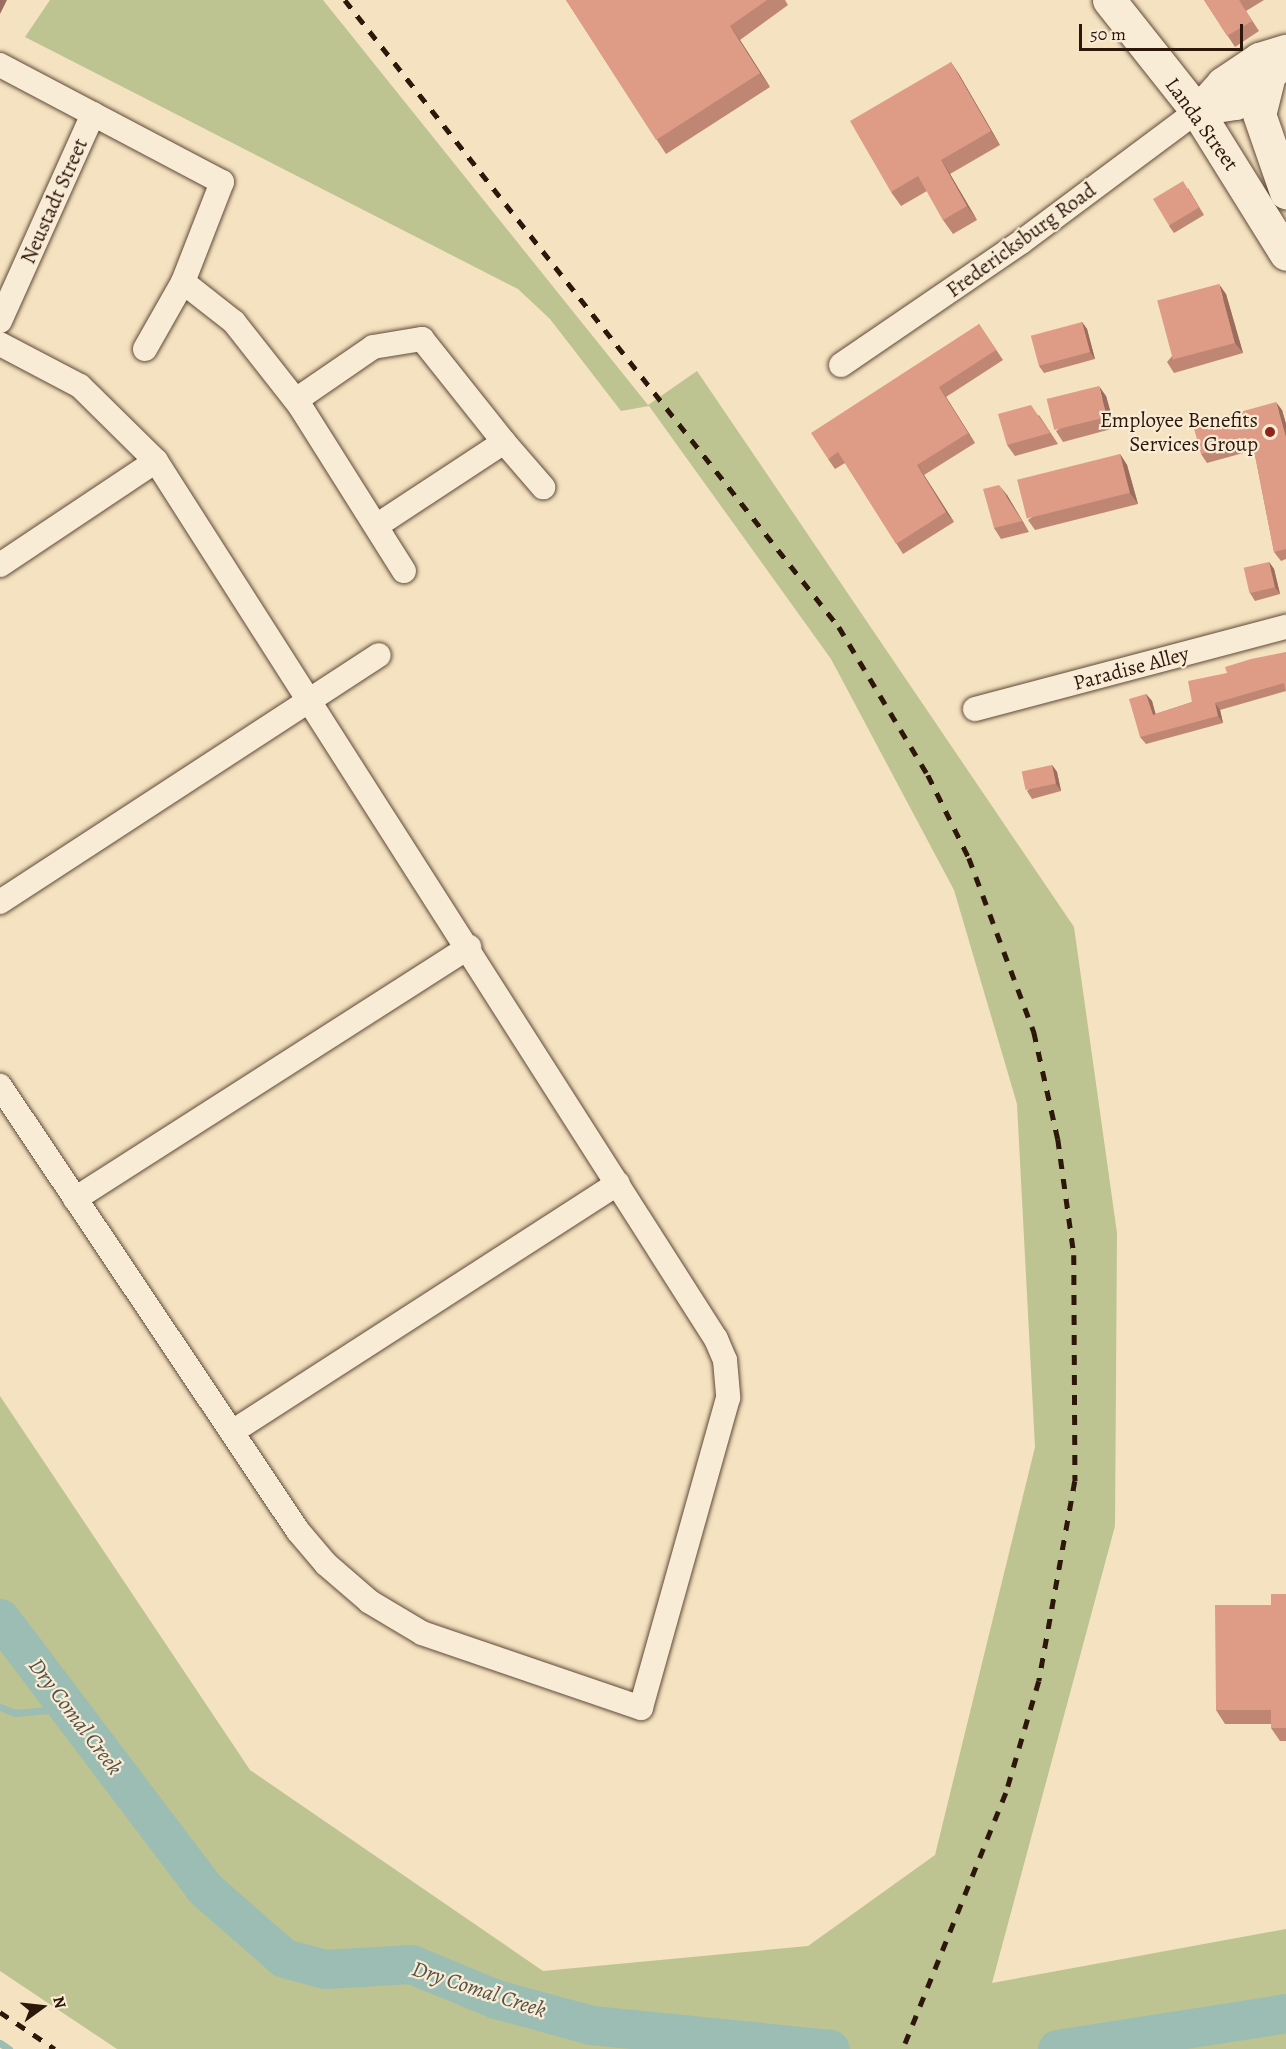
<!DOCTYPE html>
<html>
<head>
<meta charset="utf-8">
<style>
	body { margin:0 }
	#map { position:relative; width:1286px; height:2049px; overflow:hidden; background:#f5e2c0; font-family:Alegreya,serif }
	div>[style] { position:absolute }
	.green>* { inset:0; background:#bdc391 }
	.stream>* { height:7px; margin:-3.5px; padding:0 3.5px; transform-origin:3.5px; border-radius:3.5px; background:#9cbdb3 }
	.river>* { height:39px; margin:-19.5px; padding:0 19.5px; transform-origin:19.5px; border-radius:19.5px; background:#9cbdb3 }
	.roads { filter:drop-shadow(0 0 2px #5f4a38) drop-shadow(0 0 2px #5f4a38) }
	.minor>* { height:24px; margin:-12px; padding:0 12px; transform-origin:12px; border-radius:12px; background:#f8ecd6 }
	.tertiary>* { height:30px; margin:-15px; padding:0 15px; transform-origin:15px; border-radius:15px; background:#f8ecd6 }
	.secondary>* { height:33px; margin:-16.5px; padding:0 16.5px; transform-origin:16.5px; border-radius:16.5px; background:#f8ecd6 }
	.rail>* { height:4.5px; margin-top:-2.25px; transform-origin:0; background:repeating-linear-gradient(90deg,#2d170a 0 10px,transparent 0 20px) }
	.wall>* { inset:0; background:#bf8673 }
	.shaded-wall>* { inset:0; background:#9b6d5e }
	.building>* { inset:0; background:#de9c86; transform-origin:0 0 }
	.dots>* { width:16px; height:16px; translate:-50% -50%; box-sizing:border-box; border:3px solid #f8ecd6; border-radius:50% }
	span { translate:-50% -50%; white-space:nowrap; text-align:center; line-height:1.15; -webkit-text-stroke:4.5px #f8ecd6; paint-order:stroke }
	.street-label { font-size:21px; color:#2d170a }
	.poi-label { font-size:21px; color:#2d170a }
	.right { translate:-100% -50%; text-align:right }
	.water-label { font-size:22px; color:#545145; font-style:italic }
	.north { position:absolute; left:12px; top:1977px; width:60px; height:60px; -webkit-text-stroke:4px #f8ecd6; paint-order:stroke; rotate:75deg; font-size:16px; font-weight:700; line-height:24px; text-align:center; color:#2d170a }
	.north::after { content:''; display:block; margin:auto; width:21px; height:27px; background:#2d170a; clip-path:polygon(50% 0,100% 100%,50% 72%,0 100%) }
	.scale { position:absolute; left:1079px; top:24px; width:164px; height:27px; box-sizing:border-box; border:3px solid #2d170a; border-top:0; padding-left:8px; font-size:18px; line-height:21px; white-space:nowrap; color:#2d170a; -webkit-text-stroke:4px #f8ecd6; paint-order:stroke }
</style>
</head>
<body>
<div id="map">
	<div class="green">
		<i style="clip-path:polygon(50px 0,323px 0,648px 405px,697px 371px,1074px 927px,1117px 1233px,1115px 1526px,992px 1983px,1286px 1929px,1286px 2049px,117px 2049px,0 1971px,0 1396px,250px 1770px,543px 1971px,808px 1946px,935px 1855px,1035px 1447px,1017px 1104px,954px 890px,831px 659px,649px 406px,621px 411px,550px 319px,518px 289px,25px 37px)"></i>
	</div>
	<div class="stream">
		<i style="left:0;top:1707px;width:16px;rotate:22deg"></i>
		<i style="left:15px;top:1713px;width:55px;rotate:-5.2deg"></i>
		<i style="left:0;top:2043px;width:11px;rotate:34deg"></i>
	</div>
	<div class="river">
		<i style="left:0;top:1618px;width:338px;rotate:52.9deg"></i>
		<i style="left:204px;top:1888px;width:106px;rotate:41.2deg"></i>
		<i style="left:284px;top:1958px;width:42px;rotate:15deg"></i>
		<i style="left:325px;top:1969px;width:86px;rotate:-3.3deg"></i>
		<i style="left:411px;top:1964px;width:92px;rotate:22.4deg"></i>
		<i style="left:496px;top:1999px;width:98px;rotate:15.3deg"></i>
		<i style="left:591px;top:2025px;width:240px;rotate:5.7deg"></i>
		<i style="left:1057px;top:2049px;width:232px;rotate:-8.9deg"></i>
	</div>
	<div class="roads">
		<div class="minor">
			<i style="left:0;top:65px;width:251px;rotate:27.8deg"></i>
			<i style="left:222px;top:182px;width:107px;rotate:111.3deg"></i>
			<i style="left:183px;top:282px;width:65px;rotate:38.1deg"></i>
			<i style="left:234px;top:322px;width:107px;rotate:51.8deg"></i>
			<i style="left:300px;top:406px;width:195px;rotate:57.8deg"></i>
			<i style="left:0;top:321px;width:227px;rotate:-65.8deg"></i>
			<i style="left:0;top:344px;width:90px;rotate:27.7deg"></i>
			<i style="left:80px;top:386px;width:107px;rotate:44.6deg"></i>
			<i style="left:156px;top:461px;width:1041px;rotate:57.47deg"></i>
			<i style="left:716px;top:1339px;width:23px;rotate:67deg"></i>
			<i style="left:725px;top:1360px;width:38px;rotate:85deg"></i>
			<i style="left:728px;top:1398px;width:322px;rotate:105.7deg"></i>
			<i style="left:641px;top:1708px;width:231px;rotate:-161.1deg"></i>
			<i style="left:422px;top:1633px;width:61px;rotate:-149.2deg"></i>
			<i style="left:370px;top:1602px;width:58px;rotate:-139.2deg"></i>
			<i style="left:326px;top:1564px;width:43px;rotate:-130.3deg"></i>
			<i style="left:298px;top:1531px;width:536px;rotate:-123.81deg"></i>
			<i style="left:145px;top:349px;width:77px;rotate:-60.4deg"></i>
			<i style="left:841px;top:365px;width:217px;rotate:-34.3deg"></i>
			<i style="left:1020px;top:243px;width:221px;rotate:-36.7deg"></i>
			<i style="left:296px;top:400px;width:93px;rotate:-34.5deg"></i>
			<i style="left:373px;top:347px;width:50px;rotate:-9.3deg"></i>
			<i style="left:422px;top:339px;width:132px;rotate:51.5deg"></i>
			<i style="left:504px;top:442px;width:153px;rotate:146.7deg"></i>
			<i style="left:504px;top:442px;width:60px;rotate:49.1deg"></i>
			<i style="left:0;top:565px;width:187px;rotate:-33.7deg"></i>
			<i style="left:975px;top:709px;width:322px;rotate:-14.8deg"></i>
			<i style="left:0;top:902px;width:452px;rotate:-33.1deg"></i>
			<i style="left:75px;top:1199px;width:468px;rotate:-32.6deg"></i>
			<i style="left:232px;top:1432px;width:459px;rotate:-32.8deg"></i>
		</div>
		<div class="tertiary">
			<i style="left:1197px;top:111px;width:38px;rotate:-48deg"></i>
			<i style="left:1222px;top:83px;width:45px;rotate:-34deg"></i>
			<i style="left:1259px;top:58px;width:28px;rotate:-17deg"></i>
			<i style="left:1197px;top:111px;width:39px;rotate:-9deg"></i>
			<i style="left:1236px;top:105px;width:52px;rotate:-40.4deg"></i>
		</div>
		<div class="secondary">
			<i style="left:1109px;top:0;width:142px;rotate:51.6deg"></i>
			<i style="left:1197px;top:111px;width:168px;rotate:58.1deg"></i>
			<i style="left:1268px;top:79px;width:36px;rotate:104deg"></i>
			<i style="left:1259px;top:114px;width:83px;rotate:70.9deg"></i>
		</div>
	</div>
	<div class="rail">
		<i style="left:345px;top:0;width:798px;rotate:51.77deg"></i>
		<i style="left:839px;top:627px;width:173px;rotate:59deg"></i>
		<i style="left:928px;top:775px;width:93px;rotate:63.7deg"></i>
		<i style="left:969px;top:858px;width:186px;rotate:69.5deg"></i>
		<i style="left:1034px;top:1032px;width:110px;rotate:77.4deg"></i>
		<i style="left:1058px;top:1139px;width:117px;rotate:82.1deg"></i>
		<i style="left:1074px;top:1255px;width:226px;rotate:89.7deg"></i>
		<i style="left:1075px;top:1481px;width:203px;rotate:100.2deg"></i>
		<i style="left:1039px;top:1681px;width:117px;rotate:106.4deg"></i>
		<i style="left:1006px;top:1793px;width:276px;rotate:111.9deg"></i>
		<i style="left:0;top:2012px;width:66px;rotate:33.9deg"></i>
	</div>
	<div class="wall">
		<i style="clip-path:polygon(566px 0,785px 0,788px 5px,740px 40px,770px 87px,666px 154px)"></i>
		<i style="clip-path:polygon(1204px 0,1264px 0,1246px 11px,1259px 31px,1235px 47px)"></i>
		<i style="clip-path:polygon(951px 62px,960px 76px,1000px 145px,950px 174px,977px 220px,953px 234px,943px 220px,927px 191px,901px 206px,891px 192px)"></i>
		<i style="clip-path:polygon(1188px 188px,1204px 215px,1174px 233px,1169px 226px)"></i>
		<i style="clip-path:polygon(1226px 294px,1243px 353px,1174px 373px,1167px 362px)"></i>
		<i style="clip-path:polygon(1082px 322px,1087px 329px,1095px 359px,1044px 373px,1039px 366px)"></i>
		<i style="clip-path:polygon(979px 324px,1003px 360px,946px 397px,975px 443px,924px 475px,954px 522px,903px 554px,845px 463px,835px 469px,828px 459px)"></i>
		<i style="clip-path:polygon(1106px 396px,1115px 428px,1063px 442px,1056px 431px)"></i>
		<i style="clip-path:polygon(1282px 410px,1286px 424px,1286px 559px,1281px 561px,1274px 552px,1254px 450px,1207px 463px,1201px 454px)"></i>
		<i style="clip-path:polygon(1039px 415px,1058px 444px,1015px 456px,1007px 445px)"></i>
		<i style="clip-path:polygon(1120px 454px,1127px 465px,1138px 504px,1035px 530px,1028px 520px)"></i>
		<i style="clip-path:polygon(1007px 495px,1029px 532px,1001px 539px,994px 528px)"></i>
		<i style="clip-path:polygon(1269px 562px,1274px 569px,1280px 594px,1255px 601px,1250px 593px)"></i>
		<i style="clip-path:polygon(1286px 652px,1286px 691px,1220px 710px,1223px 723px,1146px 744px,1140px 737px,1146px 694px,1152px 701px,1155px 714px,1192px 702px,1227px 673px)"></i>
		<i style="clip-path:polygon(1052px 765px,1057px 772px,1061px 791px,1032px 799px,1027px 791px)"></i>
		<i style="clip-path:polygon(1286px 1594px,1286px 1741px,1280px 1741px,1271px 1728px,1271px 1724px,1225px 1724px,1216px 1710px,1271px 1605px)"></i>
	</div>
	<div class="shaded-wall">
		<i style="clip-path:polygon(0 0,7px 0,0 14px)"></i>
		<i style="clip-path:polygon(730px 26px,740px 40px,770px 87px,760px 73px)"></i>
		<i style="clip-path:polygon(951px 62px,960px 76px,1000px 145px,991px 131px)"></i>
		<i style="clip-path:polygon(941px 160px,950px 174px,977px 220px,967px 206px)"></i>
		<i style="clip-path:polygon(1219px 284px,1226px 294px,1243px 353px,1235px 343px)"></i>
		<i style="clip-path:polygon(1082px 322px,1087px 329px,1095px 359px,1090px 352px)"></i>
		<i style="clip-path:polygon(1099px 386px,1106px 396px,1115px 428px,1107px 417px)"></i>
		<i style="clip-path:polygon(939px 387px,946px 397px,975px 443px,968px 433px)"></i>
		<i style="clip-path:polygon(1276px 402px,1282px 410px,1286px 424px,1286px 437px)"></i>
		<i style="clip-path:polygon(1120px 454px,1127px 465px,1138px 504px,1130px 493px)"></i>
		<i style="clip-path:polygon(917px 465px,924px 475px,954px 522px,946px 512px)"></i>
		<i style="clip-path:polygon(999px 485px,1007px 495px,1029px 532px,1022px 521px)"></i>
		<i style="clip-path:polygon(1269px 562px,1274px 569px,1280px 594px,1275px 587px)"></i>
		<i style="clip-path:polygon(1146px 694px,1152px 701px,1158px 722px,1153px 715px)"></i>
		<i style="clip-path:polygon(1215px 703px,1220px 710px,1223px 723px,1218px 716px)"></i>
		<i style="clip-path:polygon(1052px 765px,1057px 772px,1061px 791px,1056px 784px)"></i>
	</div>
	<div class="building">
		<i style="clip-path:polygon(566px 0,767px 0,730px 26px,760px 73px,656px 140px)"></i>
		<i style="clip-path:polygon(1204px 0,1239px 0,1252px 21px,1227px 36px)"></i>
		<i style="clip-path:polygon(951px 62px,991px 131px,941px 160px,967px 206px,943px 220px,918px 176px,891px 192px,850px 121px)"></i>
		<i style="left:1183px;top:181px;width:31px;height:35px;rotate:59deg"></i>
		<i style="left:1219px;top:284px;width:61px;height:64px;rotate:75deg"></i>
		<i style="left:1082px;top:322px;width:31px;height:53px;rotate:75deg"></i>
		<i style="clip-path:polygon(979px 324px,996px 350px,939px 387px,968px 433px,917px 465px,946px 512px,896px 544px,838px 452px,828px 459px,811px 433px)"></i>
		<i style="left:1099px;top:386px;width:32px;height:54px;rotate:76deg"></i>
		<i style="clip-path:polygon(1276px 402px,1286px 437px,1286px 549px,1274px 552px,1252px 440px,1201px 454px,1193px 425px)"></i>
		<i style="clip-path:polygon(1031px 405px,1050px 433px,1007px 445px,998px 414px)"></i>
		<i style="left:1120px;top:454px;width:40px;height:106px;rotate:76deg"></i>
		<i style="clip-path:polygon(999px 485px,1022px 521px,994px 528px,983px 489px)"></i>
		<i style="left:1269px;top:562px;width:26px;height:26px;rotate:77deg"></i>
		<i style="clip-path:polygon(1286px 652px,1286px 693px,1284px 683px,1215px 703px,1218px 716px,1140px 737px,1129px 699px,1146px 694px,1153px 715px,1192px 702px,1188px 681px,1227px 673px,1225px 667px,1251px 659px)"></i>
		<i style="left:1052px;top:765px;width:19px;height:31px;rotate:78deg"></i>
		<i style="clip-path:polygon(1271px 1594px,1286px 1594px,1286px 1728px,1271px 1728px,1271px 1710px,1216px 1710px,1215px 1605px,1271px 1605px)"></i>
	</div>
	<div class="dots">
		<i style="left:1270px;top:432px;background:#8f2418"></i>
	</div>
	<div class="street-label">
		<span style="left:1202px;top:124px;rotate:54deg">Landa Street</span>
		<span style="left:54px;top:201px;rotate:-66deg">Neustadt Street</span>
		<span style="left:1021px;top:240px;rotate:-36deg">Fredericksburg Road</span>
		<span style="left:1131px;top:668px;rotate:-15deg">Paradise Alley</span>
	</div>
	<div class="poi-label">
		<span class="right" style="left:1258px;top:432px">Employee Benefits<br>Services Group</span>
	</div>
	<div class="water-label">
		<span style="left:75px;top:1717px;rotate:53deg">Dry Comal Creek</span>
		<span style="left:479px;top:1990px;rotate:18deg">Dry Comal Creek</span>
	</div>
	<div class="north">N</div>
	<div class="scale">50 m</div>
</div>
</body>
</html>
